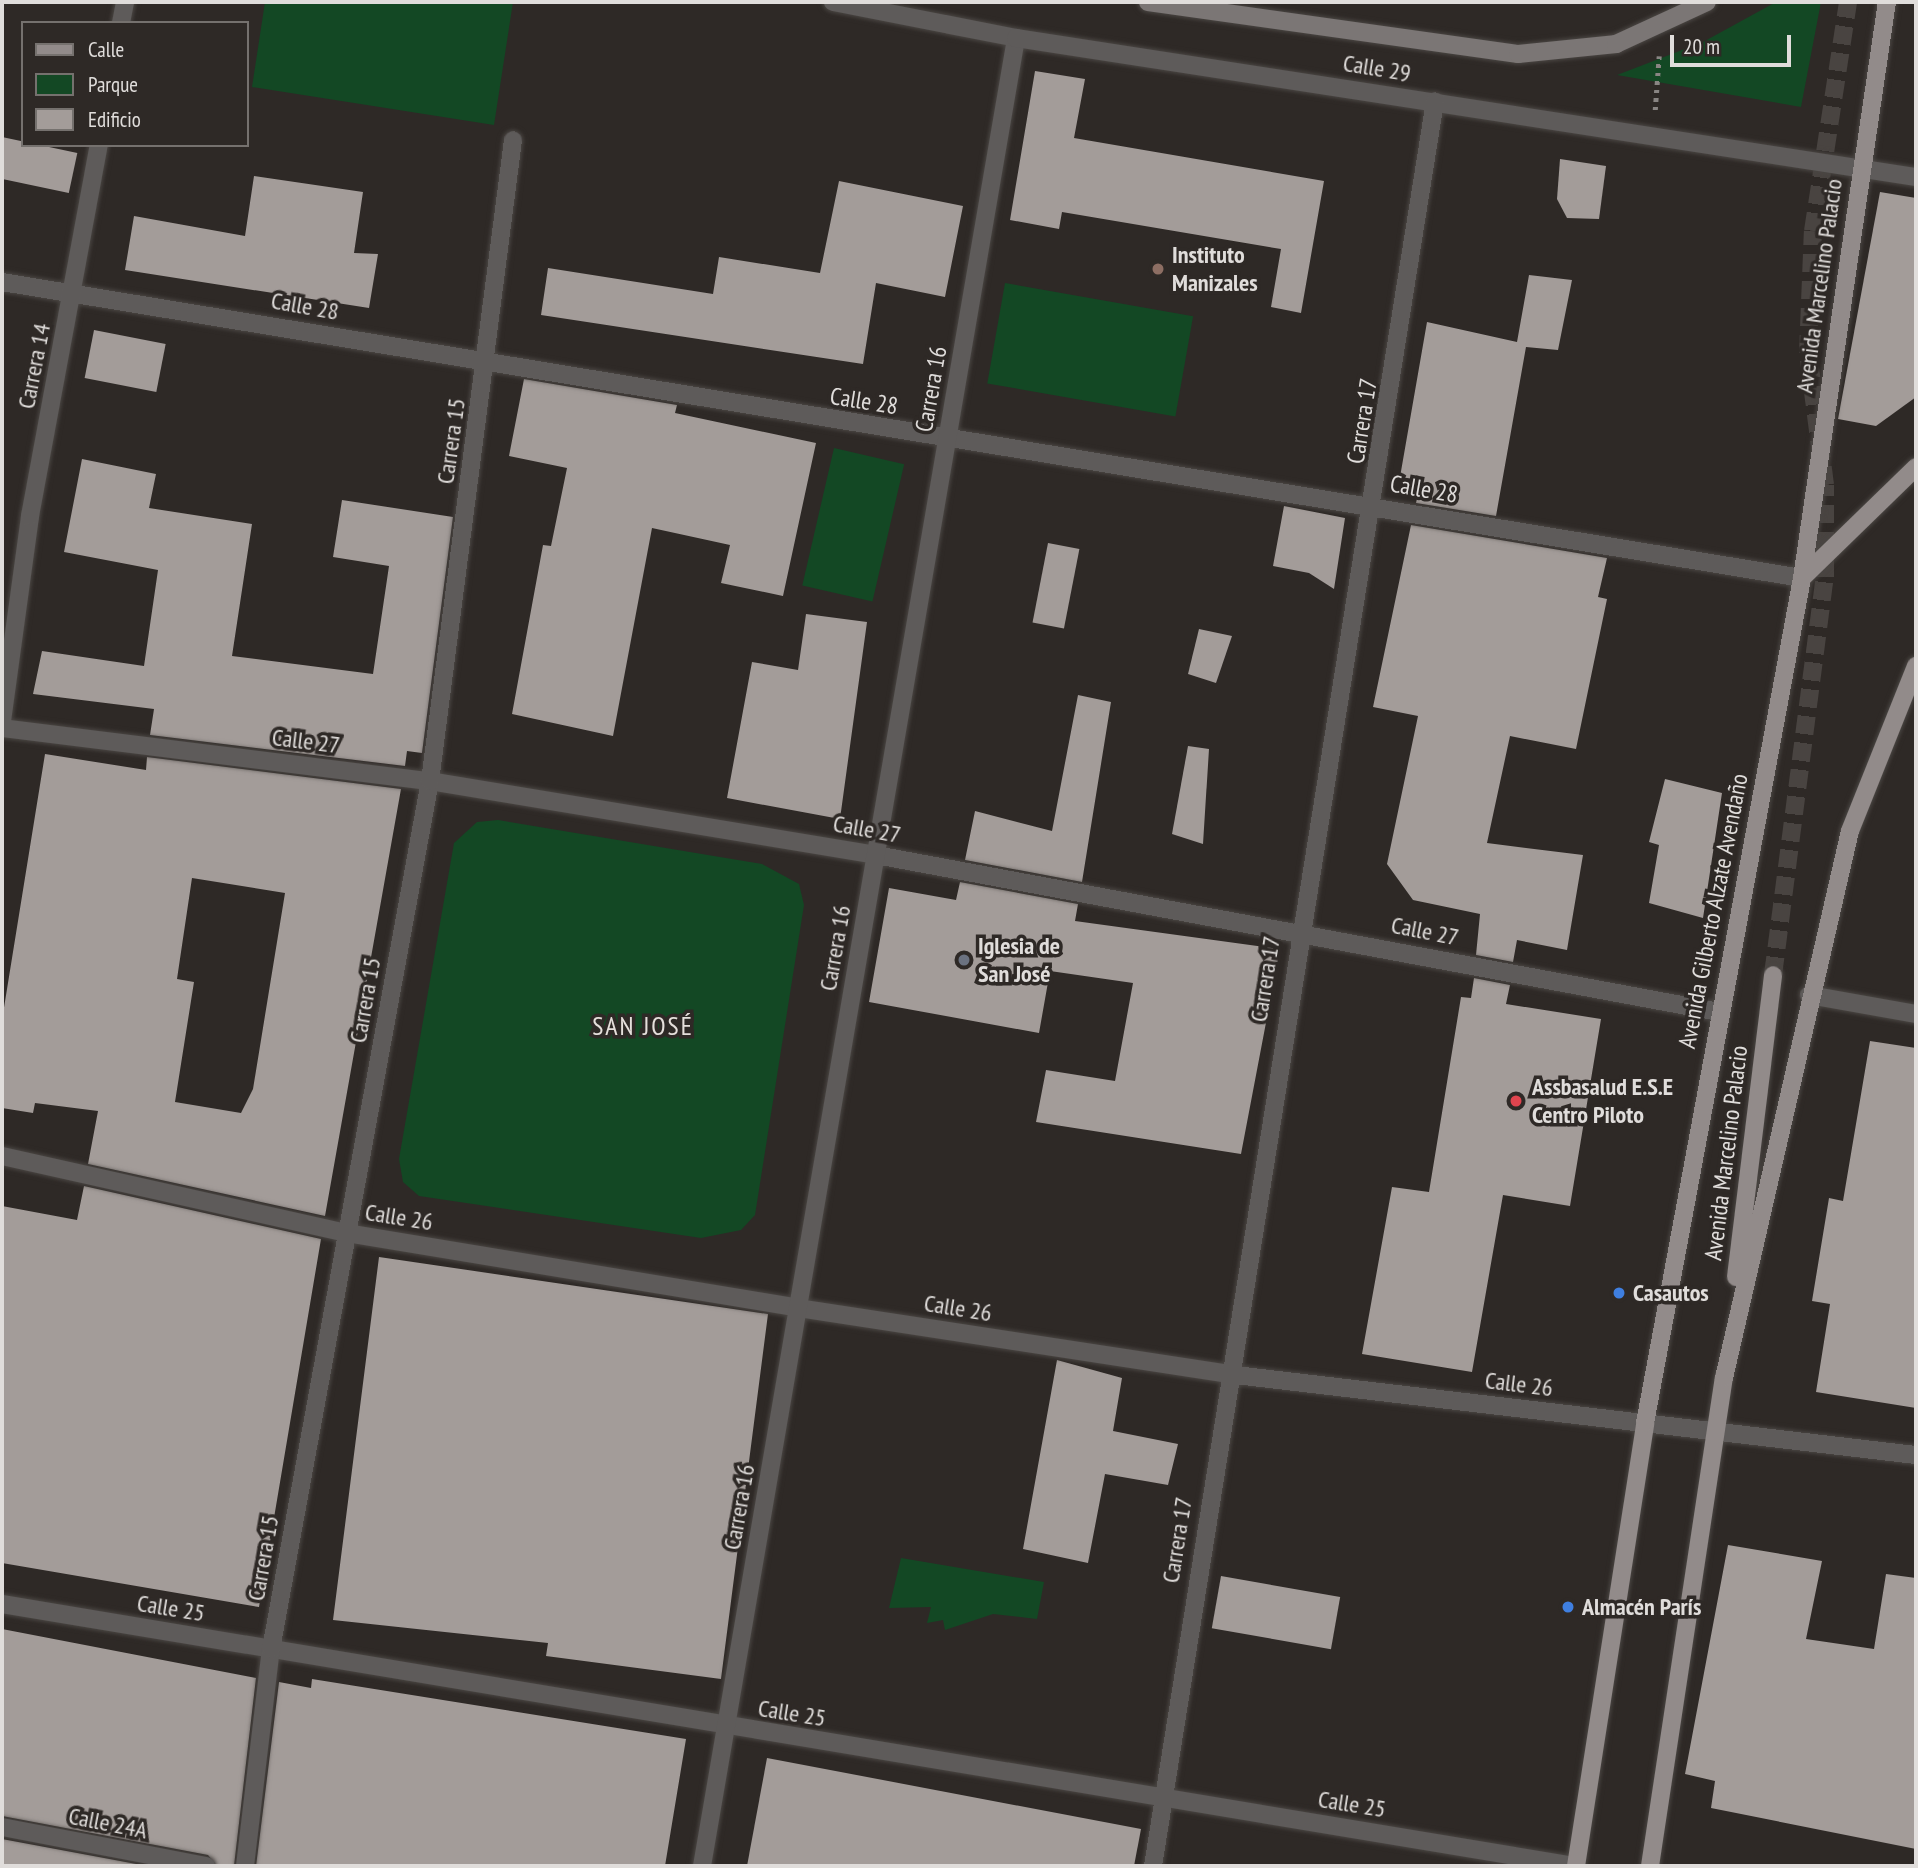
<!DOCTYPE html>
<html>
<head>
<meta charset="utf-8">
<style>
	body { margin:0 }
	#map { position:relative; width:1918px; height:1868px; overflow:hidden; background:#2e2926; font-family:"PT Sans Narrow",sans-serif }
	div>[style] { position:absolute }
	.green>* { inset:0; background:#134824; transform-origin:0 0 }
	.building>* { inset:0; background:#a39c99; transform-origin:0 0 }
	.primary-tunnel>* { height:18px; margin-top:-9px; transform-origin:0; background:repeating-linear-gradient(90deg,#494441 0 18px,transparent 0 27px) }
	.path>* { height:4.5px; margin-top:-2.25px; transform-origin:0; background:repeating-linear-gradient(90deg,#898583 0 3.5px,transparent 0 8.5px) }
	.roads { filter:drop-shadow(0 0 2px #4a4643) drop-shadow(0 0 2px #4a4643) }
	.minor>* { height:18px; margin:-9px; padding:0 9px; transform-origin:9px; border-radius:9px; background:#5e5b5a }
	.tertiary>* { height:18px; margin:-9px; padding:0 9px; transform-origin:9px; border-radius:9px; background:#5e5b5a }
	.secondary>* { height:18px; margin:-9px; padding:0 9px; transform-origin:9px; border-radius:9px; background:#7b7675 }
	.primary>* { height:18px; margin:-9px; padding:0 9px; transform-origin:9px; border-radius:9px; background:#928b8a }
	.dots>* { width:19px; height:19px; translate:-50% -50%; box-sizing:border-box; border:4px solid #2e2926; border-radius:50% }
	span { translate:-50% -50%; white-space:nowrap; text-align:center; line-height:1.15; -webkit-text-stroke:7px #2e2926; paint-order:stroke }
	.street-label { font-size:24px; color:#e0dddb }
	.poi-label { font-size:24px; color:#e0dddb; font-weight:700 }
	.left { translate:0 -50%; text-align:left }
	.neighbourhood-label { font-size:26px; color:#e5dfdb; letter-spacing:2px }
	.frame { position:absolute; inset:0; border:4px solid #e0dddb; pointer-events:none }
	.legend { position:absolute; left:21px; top:21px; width:228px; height:126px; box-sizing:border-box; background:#2e2926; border:2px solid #75716e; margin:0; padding:9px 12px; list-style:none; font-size:21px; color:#e0dddb }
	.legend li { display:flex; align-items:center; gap:14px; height:35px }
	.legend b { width:35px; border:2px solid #75716e }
	.scale { position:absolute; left:1670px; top:35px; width:121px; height:32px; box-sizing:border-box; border:4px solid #e0dddb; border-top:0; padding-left:9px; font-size:21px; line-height:24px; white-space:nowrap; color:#e0dddb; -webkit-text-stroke:5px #2e2926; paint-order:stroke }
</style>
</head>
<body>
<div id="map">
	<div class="green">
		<i style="clip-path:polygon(265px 2px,513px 2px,494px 125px,252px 87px)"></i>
		<i style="clip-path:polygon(1776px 2px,1821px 2px,1801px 107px,1617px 75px,1703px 42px)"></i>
		<i style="left:1005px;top:283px;width:191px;height:102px;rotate:10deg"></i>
		<i style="left:834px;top:448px;width:72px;height:141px;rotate:13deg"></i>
		<i style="clip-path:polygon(498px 820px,762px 864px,799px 884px,804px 905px,755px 1215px,741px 1230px,701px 1238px,419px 1196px,403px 1182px,399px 1159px,454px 843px,477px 822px)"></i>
		<i style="clip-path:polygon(901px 1558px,1044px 1582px,1037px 1619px,993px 1614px,945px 1630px,943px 1620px,927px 1623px,931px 1607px,889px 1608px)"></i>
	</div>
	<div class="building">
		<i style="clip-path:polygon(1035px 71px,1085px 79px,1074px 138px,1324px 181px,1301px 313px,1271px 307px,1281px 249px,1062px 212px,1059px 229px,1010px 220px)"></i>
		<i style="left:2px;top:137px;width:77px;height:41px;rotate:12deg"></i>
		<i style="clip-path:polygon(1560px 159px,1606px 166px,1599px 219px,1567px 218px,1557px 199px)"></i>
		<i style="clip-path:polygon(254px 176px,363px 192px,354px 253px,378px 254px,369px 308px,125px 270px,134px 216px,245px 236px)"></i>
		<i style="clip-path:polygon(839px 181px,963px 206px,945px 297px,876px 283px,863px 364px,541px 315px,548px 268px,713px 294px,719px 257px,820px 273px)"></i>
		<i style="clip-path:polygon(1880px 192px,1916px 198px,1916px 397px,1876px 426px,1838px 419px)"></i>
		<i style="clip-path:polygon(1529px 275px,1572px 280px,1558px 350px,1526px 347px,1496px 516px,1416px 503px,1421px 480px,1400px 477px,1427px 322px,1517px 342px)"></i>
		<i style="left:94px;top:330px;width:73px;height:49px;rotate:11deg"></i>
		<i style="clip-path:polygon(524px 379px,677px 405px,675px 413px,816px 443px,783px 596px,721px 583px,730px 545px,652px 528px,613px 736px,512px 714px,543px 545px,551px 546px,567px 468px,509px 456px)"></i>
		<i style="clip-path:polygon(82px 459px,156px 474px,149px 508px,252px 524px,232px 656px,373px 674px,389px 566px,333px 557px,342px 500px,453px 517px,422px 753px,407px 751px,405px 766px,150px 735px,154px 709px,33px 694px,42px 651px,144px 666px,158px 570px,64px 552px)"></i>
		<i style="clip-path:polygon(1284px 506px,1345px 518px,1334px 589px,1309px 573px,1273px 566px)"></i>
		<i style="clip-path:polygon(1411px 525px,1607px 558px,1598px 597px,1607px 599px,1576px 749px,1510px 736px,1487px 843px,1583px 855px,1567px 950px,1517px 940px,1513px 962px,1476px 955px,1480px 914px,1413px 900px,1387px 864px,1418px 716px,1373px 707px)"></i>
		<i style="left:1048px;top:543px;width:32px;height:81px;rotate:11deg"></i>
		<i style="clip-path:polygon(806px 614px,867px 622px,840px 819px,727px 798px,752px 662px,798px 670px)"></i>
		<i style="clip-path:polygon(1199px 629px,1232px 636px,1216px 683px,1188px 674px)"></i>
		<i style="clip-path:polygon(1078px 695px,1111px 702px,1082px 882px,965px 860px,975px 811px,1052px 831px)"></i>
		<i style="clip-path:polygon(1188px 746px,1209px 749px,1203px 844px,1172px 834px)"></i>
		<i style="clip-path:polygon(evenodd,45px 754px,146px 770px,147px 757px,401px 789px,325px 1216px,88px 1164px,98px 1111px,35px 1103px,33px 1113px,2px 1108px,2px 1020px,45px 754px,192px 878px,285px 893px,253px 1089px,241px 1113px,175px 1102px,194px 982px,177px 979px,192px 878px)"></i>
		<i style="clip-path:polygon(1665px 779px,1722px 793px,1703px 918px,1649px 903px,1659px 845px,1649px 842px)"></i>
		<i style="clip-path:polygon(960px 882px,1078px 904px,1075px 921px,1280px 949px,1241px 1154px,1036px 1122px,1046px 1070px,1115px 1081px,1133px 983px,1050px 971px,1039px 1033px,869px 1002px,889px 888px,956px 900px)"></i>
		<i style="clip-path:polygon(1474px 978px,1510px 985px,1506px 1004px,1601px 1019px,1570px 1206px,1503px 1195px,1472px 1372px,1362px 1354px,1392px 1187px,1429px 1192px,1461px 997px,1471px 998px)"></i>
		<i style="clip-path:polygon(1870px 1041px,1916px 1048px,1916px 1408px,1816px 1392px,1830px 1304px,1812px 1301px,1829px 1198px,1843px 1201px)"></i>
		<i style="clip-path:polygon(84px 1186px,321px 1239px,259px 1607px,2px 1563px,2px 1206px,77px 1220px)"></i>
		<i style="clip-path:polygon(379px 1257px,768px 1314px,721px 1679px,546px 1656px,548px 1643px,333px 1620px)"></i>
		<i style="clip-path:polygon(1057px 1360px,1122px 1378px,1113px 1431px,1178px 1444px,1168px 1485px,1105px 1474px,1088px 1563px,1023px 1549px)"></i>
		<i style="clip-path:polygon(1728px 1545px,1822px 1561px,1806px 1639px,1874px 1649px,1886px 1574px,1916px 1578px,1916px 1849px,1711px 1808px,1715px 1781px,1685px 1774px)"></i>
		<i style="left:1221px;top:1576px;width:121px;height:53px;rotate:10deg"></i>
		<i style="clip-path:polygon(2px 1629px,256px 1678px,234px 1866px,217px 1866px,208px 1855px,2px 1816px)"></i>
		<i style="clip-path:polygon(312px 1679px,686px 1739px,665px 1866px,256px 1866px,279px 1682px,311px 1688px)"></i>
		<i style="clip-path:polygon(767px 1758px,1141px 1829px,1134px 1866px,747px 1866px)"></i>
		<i style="clip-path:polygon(2px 1839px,147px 1866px,2px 1866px)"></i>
	</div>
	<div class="primary-tunnel">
		<i style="left:1773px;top:975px;width:401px;rotate:-82.6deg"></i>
		<i style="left:1825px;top:577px;width:92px;rotate:-90deg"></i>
		<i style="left:1825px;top:485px;width:133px;rotate:-97.3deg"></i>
		<i style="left:1808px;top:353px;width:122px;rotate:-87.7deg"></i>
		<i style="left:1813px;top:231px;width:232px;rotate:-81.3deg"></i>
	</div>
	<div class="path">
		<i style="left:1655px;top:110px;width:54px;rotate:-85.8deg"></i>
	</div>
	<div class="roads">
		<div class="minor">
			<i style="left:121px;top:23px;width:21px;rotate:-79deg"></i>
			<i style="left:2px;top:282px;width:1824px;rotate:9.34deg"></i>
			<i style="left:2px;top:721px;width:207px;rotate:-82.2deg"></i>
			<i style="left:30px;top:516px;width:377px;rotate:-79.5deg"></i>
			<i style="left:2px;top:728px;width:431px;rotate:7.1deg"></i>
			<i style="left:430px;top:781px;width:452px;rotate:9.4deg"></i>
			<i style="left:876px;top:855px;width:857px;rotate:10.55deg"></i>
			<i style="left:1809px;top:995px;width:109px;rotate:10.1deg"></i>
			<i style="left:2px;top:1156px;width:353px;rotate:12.6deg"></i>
			<i style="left:347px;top:1233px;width:457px;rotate:9.4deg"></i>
			<i style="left:798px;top:1308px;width:434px;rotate:8.7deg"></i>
			<i style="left:1227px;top:1374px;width:694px;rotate:6.71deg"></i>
			<i style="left:2px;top:1604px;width:1595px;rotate:9.46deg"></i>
			<i style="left:2px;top:1827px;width:208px;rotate:10.8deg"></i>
			<i style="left:245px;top:1866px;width:219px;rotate:-83.2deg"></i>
			<i style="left:271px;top:1649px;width:882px;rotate:-79.62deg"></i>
			<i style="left:430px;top:781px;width:646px;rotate:-82.62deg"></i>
			<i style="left:702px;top:1866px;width:1855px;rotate:-80.25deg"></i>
		</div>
		<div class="tertiary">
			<i style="left:833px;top:2px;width:187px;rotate:11.1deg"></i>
			<i style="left:1016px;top:38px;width:911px;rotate:8.78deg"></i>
			<i style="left:1153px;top:1866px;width:1787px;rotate:-80.92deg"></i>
		</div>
		<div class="secondary">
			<i style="left:1148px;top:2px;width:374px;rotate:8deg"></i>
			<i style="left:1518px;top:54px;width:99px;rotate:-5.8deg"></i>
			<i style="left:1616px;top:44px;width:100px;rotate:-24.8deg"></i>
		</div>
		<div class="primary">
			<i style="left:1802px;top:578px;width:159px;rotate:-44.2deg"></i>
			<i style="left:1736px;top:1277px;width:304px;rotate:-83deg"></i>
			<i style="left:1576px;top:1866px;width:448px;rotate:-81.1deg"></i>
			<i style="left:1645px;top:1423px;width:859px;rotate:-79.47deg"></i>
			<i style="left:1802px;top:578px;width:582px;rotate:-81.61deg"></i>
			<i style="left:1650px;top:1866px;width:494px;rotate:-81.4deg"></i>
			<i style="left:1724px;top:1378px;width:561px;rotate:-77.03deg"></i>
			<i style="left:1850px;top:831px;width:178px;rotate:-68.2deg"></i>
		</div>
	</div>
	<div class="dots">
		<i style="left:1158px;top:269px;background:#8d6e63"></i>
		<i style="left:964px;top:960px;background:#6b7280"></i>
		<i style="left:1516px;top:1101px;background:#e0444e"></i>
		<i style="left:1619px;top:1293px;background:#3f7fe0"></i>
		<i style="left:1568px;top:1607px;background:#3f7fe0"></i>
	</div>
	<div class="street-label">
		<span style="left:1377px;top:68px;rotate:9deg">Calle 29</span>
		<span style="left:1819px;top:286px;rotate:-82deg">Avenida Marcelino Palacio</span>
		<span style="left:305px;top:306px;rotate:10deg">Calle 28</span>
		<span style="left:34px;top:366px;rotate:-79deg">Carrera 14</span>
		<span style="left:931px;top:389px;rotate:-80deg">Carrera 16</span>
		<span style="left:864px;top:401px;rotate:9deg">Calle 28</span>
		<span style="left:1362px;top:421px;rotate:-81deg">Carrera 17</span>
		<span style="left:451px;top:441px;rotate:-82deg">Carrera 15</span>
		<span style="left:1424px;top:489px;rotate:10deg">Calle 28</span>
		<span style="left:306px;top:741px;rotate:7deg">Calle 27</span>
		<span style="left:867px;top:829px;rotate:10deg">Calle 27</span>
		<span style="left:1713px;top:911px;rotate:-79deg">Avenida Gilberto Alzate Avendaño</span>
		<span style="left:1425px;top:931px;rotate:11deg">Calle 27</span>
		<span style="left:835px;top:948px;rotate:-80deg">Carrera 16</span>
		<span style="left:1265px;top:979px;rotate:-81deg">Carrera 17</span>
		<span style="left:365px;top:1000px;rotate:-80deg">Carrera 15</span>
		<span style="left:1726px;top:1153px;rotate:-83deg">Avenida Marcelino Palacio</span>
		<span style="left:399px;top:1217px;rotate:9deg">Calle 26</span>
		<span style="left:958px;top:1308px;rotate:9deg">Calle 26</span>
		<span style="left:1519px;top:1384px;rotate:7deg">Calle 26</span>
		<span style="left:739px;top:1507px;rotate:-80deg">Carrera 16</span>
		<span style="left:1177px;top:1540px;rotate:-81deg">Carrera 17</span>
		<span style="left:263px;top:1558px;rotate:-80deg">Carrera 15</span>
		<span style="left:171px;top:1608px;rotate:9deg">Calle 25</span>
		<span style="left:792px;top:1713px;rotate:9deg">Calle 25</span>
		<span style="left:1352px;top:1804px;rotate:9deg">Calle 25</span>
		<span style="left:108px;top:1823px;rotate:11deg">Calle 24A</span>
	</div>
	<div class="poi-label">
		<span class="left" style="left:1172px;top:269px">Instituto<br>Manizales</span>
		<span class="left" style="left:978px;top:960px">Iglesia de<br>San José</span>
		<span class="left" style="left:1532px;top:1101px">Assbasalud E.S.E<br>Centro Piloto</span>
		<span class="left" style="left:1633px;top:1293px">Casautos</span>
		<span class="left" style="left:1582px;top:1607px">Almacén París</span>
	</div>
	<div class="neighbourhood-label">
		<span style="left:643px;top:1026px">SAN JOSÉ</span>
	</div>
	<div class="frame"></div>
	<ul class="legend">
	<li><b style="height:9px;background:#928b8a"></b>Calle</li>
	<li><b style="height:19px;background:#134824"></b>Parque</li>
	<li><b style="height:19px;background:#a39c99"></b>Edificio</li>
	</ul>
	<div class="scale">20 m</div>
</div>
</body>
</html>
